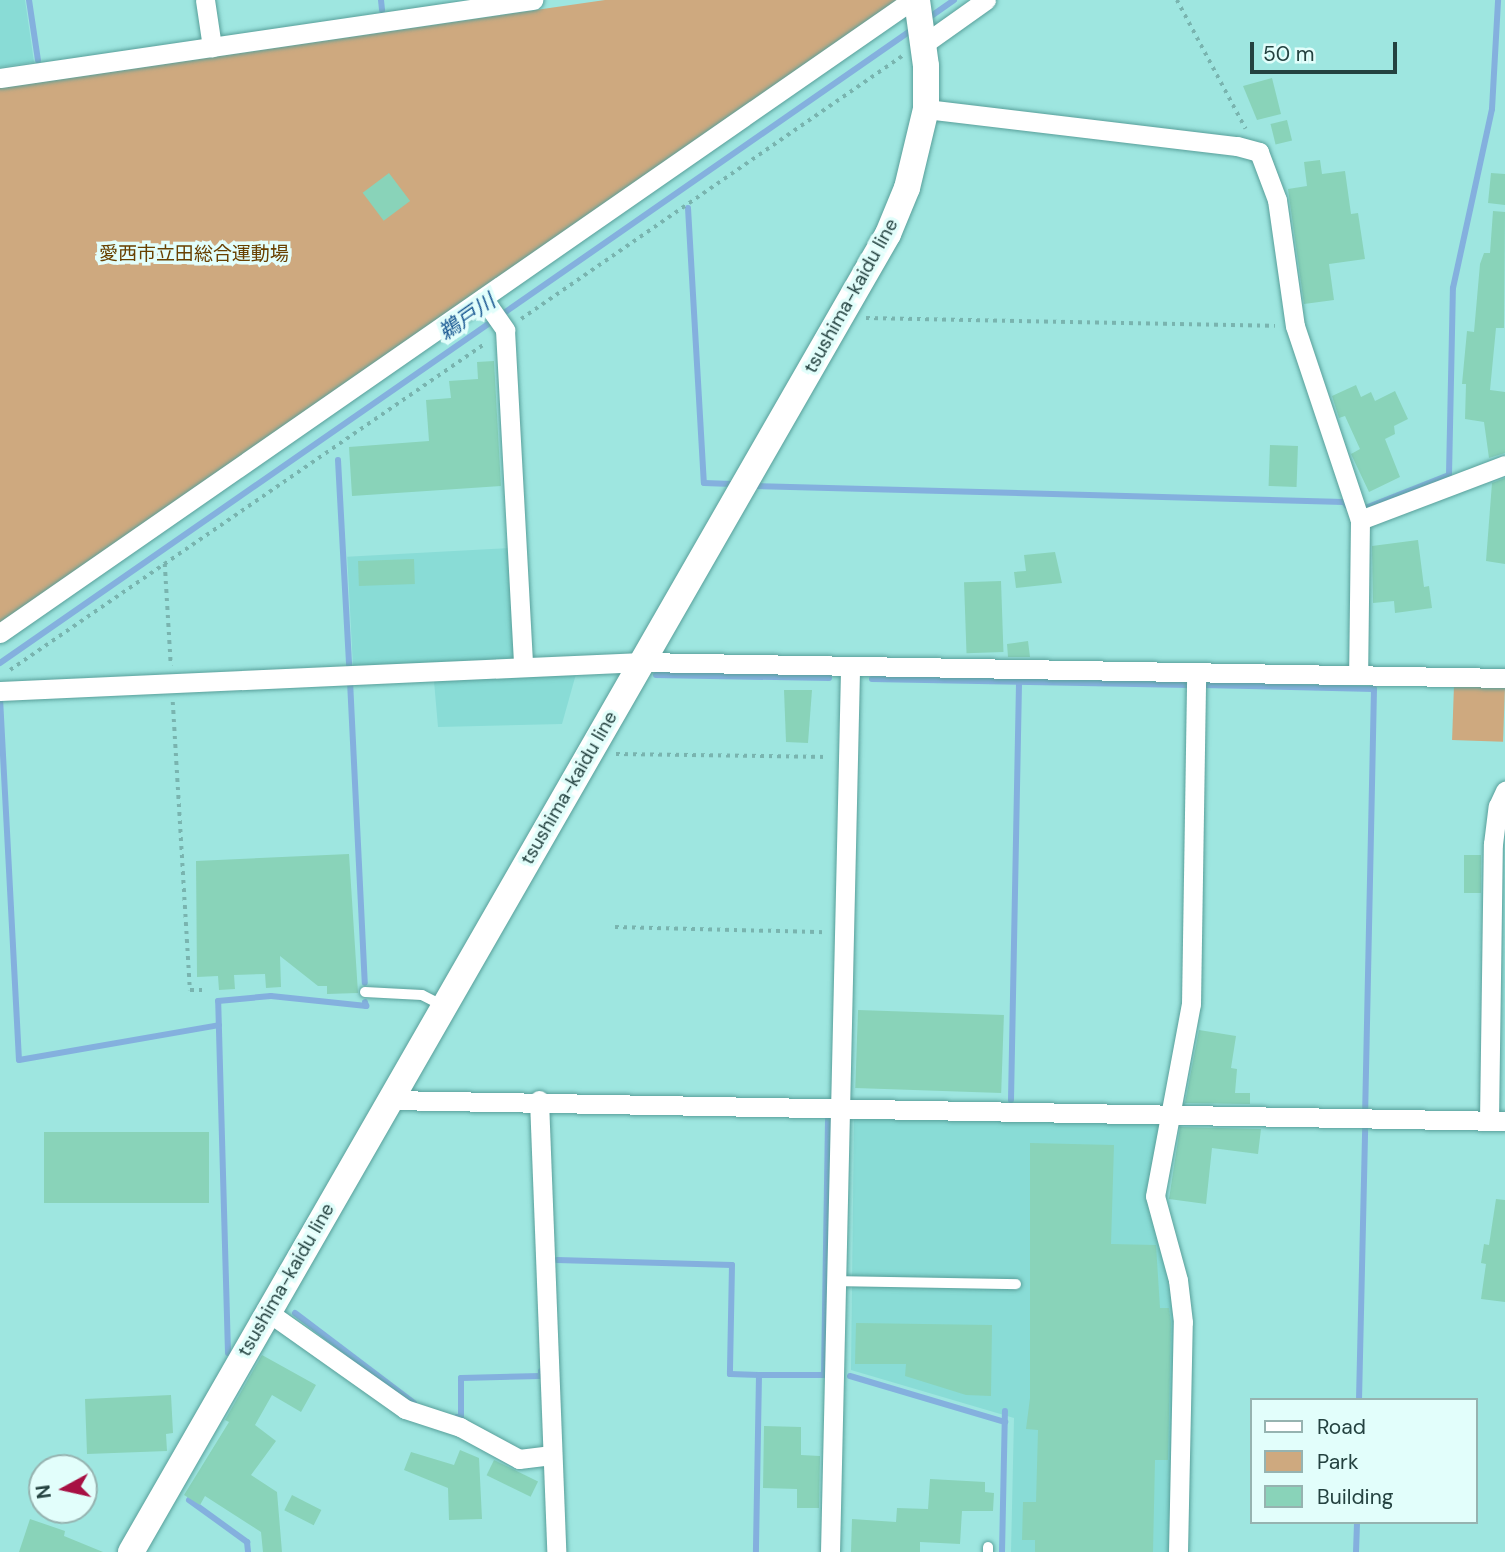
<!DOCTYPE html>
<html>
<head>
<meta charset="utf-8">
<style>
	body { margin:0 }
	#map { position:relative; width:1505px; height:1552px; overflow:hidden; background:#9ee6e0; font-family:"DM Sans","Noto Sans JP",sans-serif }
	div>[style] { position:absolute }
	.built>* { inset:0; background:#89dcd6; transform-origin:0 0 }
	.green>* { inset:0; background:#cea97f; transform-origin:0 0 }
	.stream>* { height:6px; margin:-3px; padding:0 3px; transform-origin:3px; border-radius:3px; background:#84b0de }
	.building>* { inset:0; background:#89d3b9; transform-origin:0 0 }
	.path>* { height:3.5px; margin-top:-1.75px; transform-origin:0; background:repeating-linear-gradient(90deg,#79b4af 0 3.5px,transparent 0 8.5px) }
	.roads { filter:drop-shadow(0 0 2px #589f9a) drop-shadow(0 0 2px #589f9a) }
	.lane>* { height:10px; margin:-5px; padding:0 5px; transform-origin:5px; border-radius:5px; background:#fff }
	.street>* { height:19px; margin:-9.5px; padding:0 9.5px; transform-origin:9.5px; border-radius:9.5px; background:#fff }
	.secondary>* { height:26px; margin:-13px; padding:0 13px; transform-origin:13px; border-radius:13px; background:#fff }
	span { translate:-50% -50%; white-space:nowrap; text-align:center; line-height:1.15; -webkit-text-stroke:7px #e2fefb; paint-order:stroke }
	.park-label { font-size:19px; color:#684000 }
	.street-label { font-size:19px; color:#244240 }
	.water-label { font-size:21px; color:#195892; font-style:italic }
	.legend { position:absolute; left:1250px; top:1398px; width:228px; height:126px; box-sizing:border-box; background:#e2fefb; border:2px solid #96b3b0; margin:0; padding:9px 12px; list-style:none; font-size:21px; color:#244240 }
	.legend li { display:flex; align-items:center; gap:14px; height:35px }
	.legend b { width:35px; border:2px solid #96b3b0 }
	.north { position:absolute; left:28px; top:1454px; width:70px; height:70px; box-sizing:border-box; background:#e2fefb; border:2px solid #96b3b0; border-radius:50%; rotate:262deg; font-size:19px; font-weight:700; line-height:28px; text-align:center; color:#244240 }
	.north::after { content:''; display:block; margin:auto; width:24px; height:32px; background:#a71043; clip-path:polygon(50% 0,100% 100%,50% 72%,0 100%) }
	.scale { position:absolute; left:1250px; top:42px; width:147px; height:32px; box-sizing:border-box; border:4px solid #244240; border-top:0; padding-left:9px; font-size:21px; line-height:24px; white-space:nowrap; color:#244240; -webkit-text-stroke:5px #e2fefb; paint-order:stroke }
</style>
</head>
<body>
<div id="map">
	<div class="built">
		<i style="clip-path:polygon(0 0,25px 0,34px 62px,0 67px)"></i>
		<i style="left:512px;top:548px;width:110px;height:165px;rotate:87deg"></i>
		<i style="clip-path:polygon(576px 674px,562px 724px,438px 727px,434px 681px)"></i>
		<i style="clip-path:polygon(862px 1111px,1161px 1122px,1150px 1204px,1174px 1280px,1173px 1552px,1011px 1552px,1014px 1418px,851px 1370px,854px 1118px)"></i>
	</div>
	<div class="green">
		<i style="clip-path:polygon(605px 0,899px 0,0 626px,0 88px)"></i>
		<i style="left:1454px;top:685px;width:51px;height:55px;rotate:2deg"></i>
	</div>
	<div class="stream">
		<i style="left:29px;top:0;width:61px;rotate:81.5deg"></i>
		<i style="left:381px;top:0;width:10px;rotate:84deg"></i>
		<i style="left:927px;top:19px;width:33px;rotate:-35deg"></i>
		<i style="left:688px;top:208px;width:275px;rotate:86.7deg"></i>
		<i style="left:704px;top:483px;width:28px;rotate:2deg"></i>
		<i style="left:338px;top:460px;width:205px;rotate:86.9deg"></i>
		<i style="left:757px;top:486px;width:587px;rotate:1.56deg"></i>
		<i style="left:1344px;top:502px;width:5px;rotate:53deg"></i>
		<i style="left:1368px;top:507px;width:87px;rotate:-21.6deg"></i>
		<i style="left:1449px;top:475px;width:187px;rotate:-88.8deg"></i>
		<i style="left:1453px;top:288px;width:183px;rotate:-77.7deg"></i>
		<i style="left:1492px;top:109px;width:109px;rotate:-86.8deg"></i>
		<i style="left:0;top:663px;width:1112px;rotate:-34.78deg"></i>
		<i style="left:656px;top:675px;width:173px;rotate:1deg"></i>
		<i style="left:872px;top:679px;width:317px;rotate:1.1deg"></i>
		<i style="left:350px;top:681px;width:302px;rotate:87.2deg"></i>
		<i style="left:1203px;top:685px;width:171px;rotate:1.3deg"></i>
		<i style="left:1374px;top:689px;width:422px;rotate:91.2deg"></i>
		<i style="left:0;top:698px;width:362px;rotate:87deg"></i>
		<i style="left:19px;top:1060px;width:203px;rotate:-9.9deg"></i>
		<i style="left:1011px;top:1100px;width:418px;rotate:-88.9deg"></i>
		<i style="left:557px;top:1260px;width:175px;rotate:1.6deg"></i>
		<i style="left:732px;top:1265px;width:109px;rotate:91.1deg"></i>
		<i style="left:730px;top:1374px;width:29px;rotate:2deg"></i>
		<i style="left:759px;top:1375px;width:177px;rotate:91deg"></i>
		<i style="left:295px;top:1313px;width:149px;rotate:37.1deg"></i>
		<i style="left:228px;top:1353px;width:352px;rotate:-91.6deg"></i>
		<i style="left:218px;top:1001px;width:53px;rotate:-5.4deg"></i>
		<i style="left:271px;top:996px;width:96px;rotate:6deg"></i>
		<i style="left:366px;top:1006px;width:4px;rotate:-104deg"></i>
		<i style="left:759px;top:1375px;width:65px"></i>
		<i style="left:824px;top:1375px;width:260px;rotate:-89.1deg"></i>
		<i style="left:828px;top:1115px;width:5px;rotate:180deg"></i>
		<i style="left:850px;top:1376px;width:162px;rotate:16.5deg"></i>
		<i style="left:1359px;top:1400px;width:274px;rotate:-88.7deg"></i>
		<i style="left:457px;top:1417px;width:4px;rotate:14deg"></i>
		<i style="left:461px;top:1418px;width:40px;rotate:-90deg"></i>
		<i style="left:461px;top:1378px;width:80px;rotate:-1.4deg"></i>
		<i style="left:541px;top:1376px;width:5px;rotate:-90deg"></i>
		<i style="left:189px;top:1500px;width:72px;rotate:35.9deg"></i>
		<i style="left:247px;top:1542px;width:10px;rotate:84deg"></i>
		<i style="left:1002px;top:1552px;width:141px;rotate:-88.8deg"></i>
		<i style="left:1356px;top:1552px;width:30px;rotate:-88deg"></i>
	</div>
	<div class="building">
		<i style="clip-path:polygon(1272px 78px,1281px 114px,1257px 120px,1243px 86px)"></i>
		<i style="left:1287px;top:120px;width:21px;height:17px;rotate:76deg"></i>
		<i style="clip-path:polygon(1320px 160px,1322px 174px,1345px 171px,1351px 214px,1358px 213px,1365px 259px,1329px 264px,1334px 300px,1304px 304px,1288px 189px,1307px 186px,1304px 162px)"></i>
		<i style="left:389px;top:173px;width:35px;height:33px;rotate:53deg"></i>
		<i style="clip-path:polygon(1491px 173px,1505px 174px,1505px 205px,1488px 203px)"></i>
		<i style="clip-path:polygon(1493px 211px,1505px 212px,1504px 328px,1496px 328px,1490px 390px,1505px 392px,1505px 453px,1489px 458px,1484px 422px,1465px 419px,1466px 384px,1462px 384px,1467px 331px,1474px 332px,1480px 264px,1484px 253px,1490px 253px)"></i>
		<i style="clip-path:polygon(494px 361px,501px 486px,352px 496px,349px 447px,429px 441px,426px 400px,451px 398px,449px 381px,478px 379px,477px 362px)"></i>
		<i style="clip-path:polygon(1356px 385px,1361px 397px,1371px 392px,1375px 401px,1395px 391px,1408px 419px,1394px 426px,1395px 434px,1385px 439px,1400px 477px,1369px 492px,1351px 454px,1360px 449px,1345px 416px,1339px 418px,1332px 396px)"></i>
		<i style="left:1270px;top:445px;width:28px;height:41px;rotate:2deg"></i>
		<i style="clip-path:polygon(1505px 478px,1505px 564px,1486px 561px,1492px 483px)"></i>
		<i style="clip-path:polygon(1418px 540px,1424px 587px,1429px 586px,1432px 608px,1395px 613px,1394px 601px,1373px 603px,1372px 546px)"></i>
		<i style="clip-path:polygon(1055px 552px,1062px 583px,1016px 588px,1014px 572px,1026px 571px,1024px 555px)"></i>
		<i style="left:414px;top:559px;width:25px;height:56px;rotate:88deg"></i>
		<i style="left:1001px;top:581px;width:71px;height:37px;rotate:88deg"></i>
		<i style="clip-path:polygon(1028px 641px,1030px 657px,1008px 657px,1007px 644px)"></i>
		<i style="clip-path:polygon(784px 690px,812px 690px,808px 743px,786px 742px)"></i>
		<i style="clip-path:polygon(349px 854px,358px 993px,327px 994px,327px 986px,318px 986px,280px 956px,281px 987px,266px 988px,265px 974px,234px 975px,235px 989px,219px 990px,218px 976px,197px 977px,196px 861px)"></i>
		<i style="left:1464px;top:855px;width:17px;height:38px"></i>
		<i style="left:858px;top:1010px;width:146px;height:78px;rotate:2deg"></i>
		<i style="clip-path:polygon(1199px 1030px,1236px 1036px,1231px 1068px,1237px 1069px,1235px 1093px,1250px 1093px,1250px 1104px,1185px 1103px)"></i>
		<i style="clip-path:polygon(1180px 1127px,1261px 1129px,1258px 1154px,1212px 1148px,1206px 1204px,1169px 1199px)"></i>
		<i style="left:209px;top:1132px;width:71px;height:165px;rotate:90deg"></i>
		<i style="clip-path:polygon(1030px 1143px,1114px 1145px,1111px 1244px,1156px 1245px,1160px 1308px,1169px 1308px,1171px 1323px,1168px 1460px,1155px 1460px,1153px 1552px,1035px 1552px,1035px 1540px,1022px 1540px,1023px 1502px,1036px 1502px,1038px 1430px,1026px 1429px,1030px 1398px)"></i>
		<i style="clip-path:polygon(1496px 1199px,1505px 1200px,1505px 1302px,1481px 1299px,1486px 1264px,1481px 1263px,1484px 1244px,1489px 1245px)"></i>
		<i style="clip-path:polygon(856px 1323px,992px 1325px,991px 1396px,966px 1395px,905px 1376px,906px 1364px,855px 1364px)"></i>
		<i style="clip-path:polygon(262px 1355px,316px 1385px,301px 1412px,272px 1395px,255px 1425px,276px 1441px,251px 1475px,277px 1492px,282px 1552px,263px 1552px,261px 1532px,205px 1496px,200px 1505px,184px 1495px,229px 1422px,225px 1420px)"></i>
		<i style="clip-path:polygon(171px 1395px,173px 1433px,166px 1434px,167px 1451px,87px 1454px,85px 1399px)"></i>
		<i style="clip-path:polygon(764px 1426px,801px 1427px,801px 1455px,820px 1456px,819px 1508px,797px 1508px,797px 1489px,763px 1488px)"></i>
		<i style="clip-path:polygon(460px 1450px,479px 1458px,482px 1519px,449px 1520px,448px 1488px,404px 1470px,411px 1452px,454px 1465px)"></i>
		<i style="left:494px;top:1460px;width:49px;height:17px;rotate:26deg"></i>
		<i style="clip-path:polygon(930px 1479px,985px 1482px,985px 1492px,994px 1493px,993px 1511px,962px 1511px,960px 1544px,920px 1542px,920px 1552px,851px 1552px,852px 1519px,896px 1522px,897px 1508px,928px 1509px)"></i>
		<i style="left:292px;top:1495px;width:33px;height:17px;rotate:27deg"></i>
		<i style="clip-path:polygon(30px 1519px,65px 1531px,64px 1536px,103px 1552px,19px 1552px)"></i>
	</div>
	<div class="path">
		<i style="left:1177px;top:0;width:146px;rotate:61.9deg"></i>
		<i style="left:866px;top:318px;width:409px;rotate:1.1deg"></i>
		<i style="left:521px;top:319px;width:464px;rotate:-34.6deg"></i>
		<i style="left:165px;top:564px;width:102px;rotate:86.6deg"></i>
		<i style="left:10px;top:670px;width:577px;rotate:-34.49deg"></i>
		<i style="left:173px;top:702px;width:289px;rotate:86.6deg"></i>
		<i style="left:190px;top:990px;width:17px"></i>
		<i style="left:616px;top:754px;width:212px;rotate:0.8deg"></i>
		<i style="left:615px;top:927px;width:211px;rotate:1.4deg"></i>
	</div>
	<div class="roads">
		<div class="lane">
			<i style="left:365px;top:992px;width:57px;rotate:3deg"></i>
			<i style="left:422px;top:995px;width:22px;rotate:27deg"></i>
			<i style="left:836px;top:1281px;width:180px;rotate:1deg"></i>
			<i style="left:988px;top:1547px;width:5px;rotate:90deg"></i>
		</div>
		<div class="street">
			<i style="left:205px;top:0;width:48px;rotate:81.5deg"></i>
			<i style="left:924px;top:44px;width:76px;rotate:-35.4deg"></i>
			<i style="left:0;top:78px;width:539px;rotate:-8.33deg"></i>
			<i style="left:926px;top:109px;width:313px;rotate:6.8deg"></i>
			<i style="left:1237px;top:146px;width:23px;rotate:15deg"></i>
			<i style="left:1259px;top:152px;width:51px;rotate:69.4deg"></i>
			<i style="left:1277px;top:200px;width:127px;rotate:81.9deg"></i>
			<i style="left:1295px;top:326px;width:205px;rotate:71.5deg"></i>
			<i style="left:1360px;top:520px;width:155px;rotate:90.7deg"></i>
			<i style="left:483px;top:298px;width:39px;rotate:55deg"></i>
			<i style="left:505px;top:330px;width:336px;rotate:86.9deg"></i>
			<i style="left:1360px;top:520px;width:155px;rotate:-20.8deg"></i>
			<i style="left:0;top:633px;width:1110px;rotate:-34.76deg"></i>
			<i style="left:0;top:691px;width:643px;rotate:-2.59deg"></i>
			<i style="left:642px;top:662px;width:863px;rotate:1.06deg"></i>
			<i style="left:390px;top:1100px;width:1115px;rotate:1.08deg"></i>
			<i style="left:539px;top:1100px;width:452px;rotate:87.8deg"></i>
			<i style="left:1489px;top:1121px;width:277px;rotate:-89.2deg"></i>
			<i style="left:1493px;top:844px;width:38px;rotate:-83deg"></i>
			<i style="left:1498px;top:806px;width:17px;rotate:-65deg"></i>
			<i style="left:268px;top:1312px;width:168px;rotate:35.3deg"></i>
			<i style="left:405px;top:1409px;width:58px;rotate:18.1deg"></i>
			<i style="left:460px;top:1427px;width:67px;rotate:28.5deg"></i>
			<i style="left:519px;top:1459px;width:33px;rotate:-7deg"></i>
			<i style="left:830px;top:1552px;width:883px;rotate:-88.7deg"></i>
			<i style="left:1178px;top:1552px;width:230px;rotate:-88.8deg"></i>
			<i style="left:1183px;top:1322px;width:42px;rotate:-96.8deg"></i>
			<i style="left:1178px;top:1280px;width:87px;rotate:-105.3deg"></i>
			<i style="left:1155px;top:1196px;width:195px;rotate:-79.4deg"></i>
			<i style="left:1191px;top:1004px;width:331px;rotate:-89.1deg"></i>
		</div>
		<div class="secondary">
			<i style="left:131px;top:1552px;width:1520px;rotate:-60.13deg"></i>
			<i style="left:888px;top:234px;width:50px;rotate:-67.6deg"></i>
			<i style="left:907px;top:188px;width:81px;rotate:-76.5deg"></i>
			<i style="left:926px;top:109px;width:43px;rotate:-90deg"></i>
			<i style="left:926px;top:66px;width:67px;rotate:-97.8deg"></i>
		</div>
	</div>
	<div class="park-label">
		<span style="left:194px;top:254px">愛西市立田総合運動場</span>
	</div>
	<div class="street-label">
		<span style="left:851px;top:296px;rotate:-61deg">tsushima-kaidu line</span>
		<span style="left:569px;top:788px;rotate:-60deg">tsushima-kaidu line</span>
		<span style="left:286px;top:1280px;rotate:-60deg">tsushima-kaidu line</span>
	</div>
	<div class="water-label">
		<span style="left:467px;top:317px;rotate:-35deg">鵜戸川</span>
	</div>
	<ul class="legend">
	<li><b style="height:9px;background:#fff"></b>Road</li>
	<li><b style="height:19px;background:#cea97f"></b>Park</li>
	<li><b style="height:19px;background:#89d3b9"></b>Building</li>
	</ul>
	<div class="north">N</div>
	<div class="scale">50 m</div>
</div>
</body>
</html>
